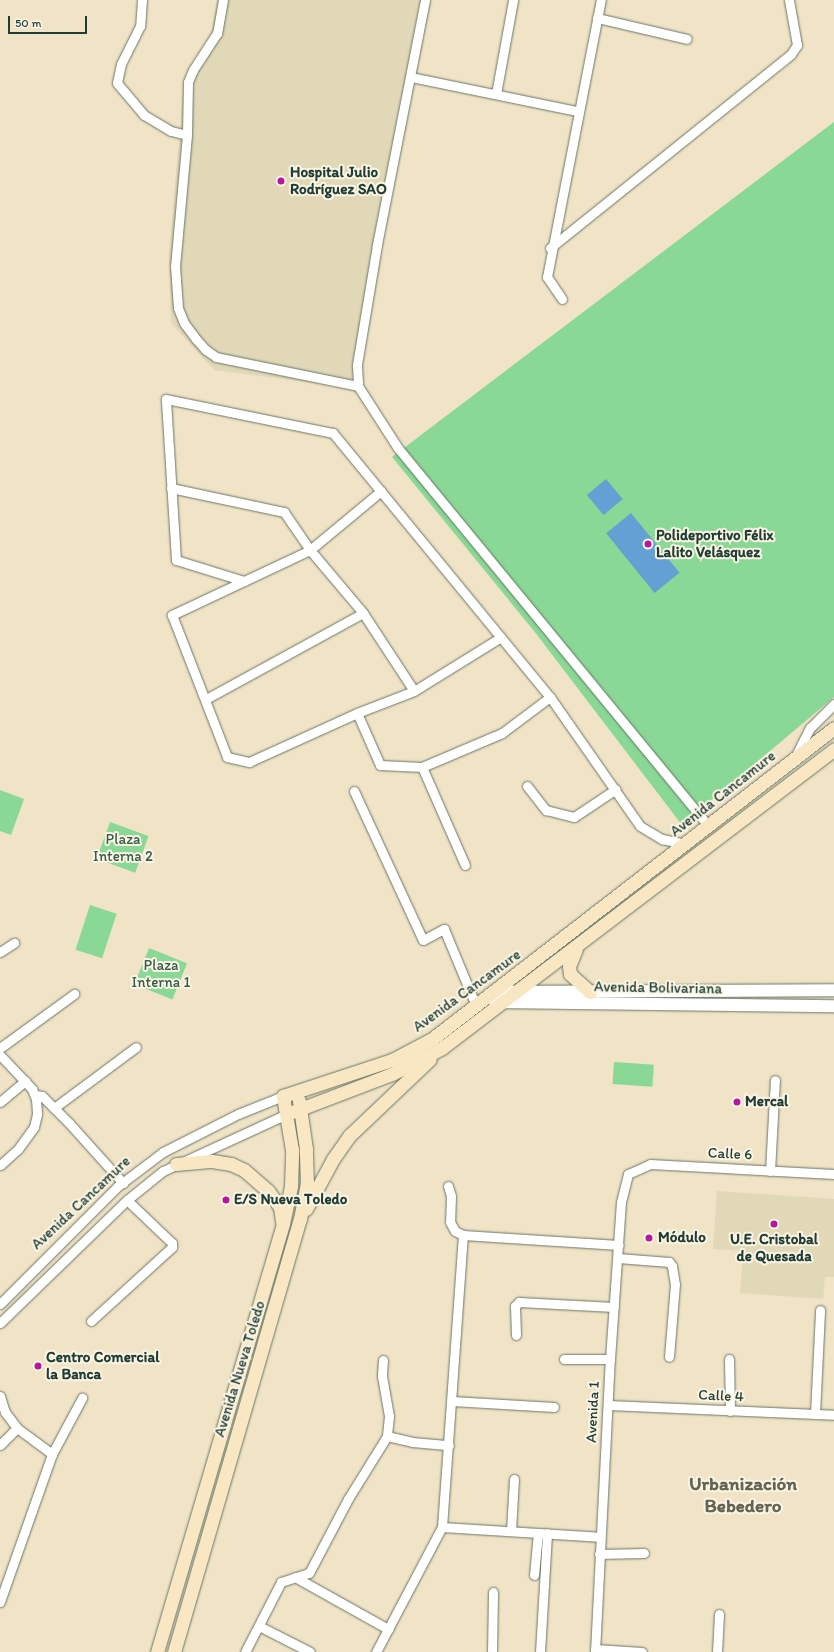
<!DOCTYPE html>
<html>
<head>
<meta charset="utf-8">
<style>
	body { margin:0 }
	#map { position:relative; width:834px; height:1652px; overflow:hidden; background:#f1e3c6; font-family:Itim,sans-serif }
	div>[style] { position:absolute }
	.built>* { inset:0; background:#e1d8b7 }
	.green>* { inset:0; background:#8ad896; transform-origin:0 0 }
	.water>* { inset:0; background:#63a0d4; transform-origin:0 0 }
	.roads { filter:drop-shadow(0 0 1px #687767) drop-shadow(0 0 1px #687767) }
	.minor>* { height:9px; margin:-4.5px; padding:0 4.5px; transform-origin:4.5px; border-radius:4.5px; background:#fff }
	.tertiary>* { height:12px; margin:-6px; padding:0 6px; transform-origin:6px; border-radius:6px; background:#fff }
	.secondary>* { height:13px; margin:-6.5px; padding:0 6.5px; transform-origin:6.5px; border-radius:6.5px; background:#f9e7c3 }
	.dots>* { width:11px; height:11px; translate:-50% -50%; box-sizing:border-box; border:2px solid #fcf5e5; border-radius:50% }
	span { translate:-50% -50%; white-space:nowrap; text-align:center; line-height:1.15; -webkit-text-stroke:4px #fcf5e5; paint-order:stroke }
	.poi-label { font-size:15px; color:#1f3d34; font-weight:700 }
	.left { translate:0 -50%; text-align:left }
	.street-label { font-size:15px; color:#1f3d34 }
	.park-label { font-size:15px; color:#345c48 }
	.district-label { font-size:19px; color:#636451; font-weight:700 }
	.scale { position:absolute; left:8px; top:16px; width:79px; height:18px; box-sizing:border-box; border:2px solid #1f3d34; border-top:0; padding-left:5px; font-size:12px; line-height:14px; white-space:nowrap; color:#1f3d34; -webkit-text-stroke:3px #fcf5e5; paint-order:stroke }
</style>
</head>
<body>
<div id="map">
	<div class="built">
		<i style="clip-path:polygon(217px 0,420px 0,351px 388px,214px 370px,171px 323px,169px 253px,184px 84px,210px 39px)"></i>
		<i style="clip-path:polygon(717px 1191px,834px 1199px,834px 1277px,825px 1277px,823px 1299px,740px 1293px,743px 1251px,713px 1249px)"></i>
	</div>
	<div class="green">
		<i style="clip-path:polygon(834px 122px,834px 697px,682px 825px,534px 631px,392px 457px)"></i>
		<i style="clip-path:polygon(0 790px,24px 799px,11px 835px,0 831px)"></i>
		<i style="left:110px;top:822px;width:41px;height:39px;rotate:20deg"></i>
		<i style="left:90px;top:905px;width:28px;height:47px;rotate:18deg"></i>
		<i style="left:149px;top:948px;width:41px;height:39px;rotate:22deg"></i>
		<i style="left:614px;top:1062px;width:40px;height:22px;rotate:4deg"></i>
	</div>
	<div class="water">
		<i style="left:606px;top:479px;width:26px;height:25px;rotate:50deg"></i>
		<i style="left:631px;top:513px;width:77px;height:32px;rotate:51deg"></i>
	</div>
	<div class="roads">
		<div class="minor">
			<i style="left:142px;top:0;width:26px;rotate:94deg"></i>
			<i style="left:140px;top:26px;width:42px;rotate:116.6deg"></i>
			<i style="left:121px;top:64px;width:19px;rotate:102deg"></i>
			<i style="left:117px;top:83px;width:42px;rotate:49.8deg"></i>
			<i style="left:144px;top:115px;width:31px;rotate:31deg"></i>
			<i style="left:171px;top:131px;width:16px;rotate:14deg"></i>
			<i style="left:223px;top:0;width:34px;rotate:100deg"></i>
			<i style="left:217px;top:33px;width:44px;rotate:123deg"></i>
			<i style="left:193px;top:70px;width:13px;rotate:113deg"></i>
			<i style="left:188px;top:82px;width:53px;rotate:91.1deg"></i>
			<i style="left:187px;top:135px;width:132px;rotate:95.2deg"></i>
			<i style="left:175px;top:266px;width:42px;rotate:85.9deg"></i>
			<i style="left:178px;top:308px;width:16px;rotate:68deg"></i>
			<i style="left:184px;top:323px;width:20px;rotate:53deg"></i>
			<i style="left:196px;top:339px;width:15px;rotate:48deg"></i>
			<i style="left:206px;top:350px;width:12px;rotate:35deg"></i>
			<i style="left:216px;top:357px;width:145px;rotate:11.5deg"></i>
			<i style="left:425px;top:0;width:250px;rotate:101.1deg"></i>
			<i style="left:377px;top:245px;width:122px;rotate:99.5deg"></i>
			<i style="left:357px;top:365px;width:21px;rotate:87deg"></i>
			<i style="left:358px;top:386px;width:74px;rotate:57.2deg"></i>
			<i style="left:398px;top:448px;width:489px;rotate:50.6deg"></i>
			<i style="left:597px;top:18px;width:92px;rotate:13.1deg"></i>
			<i style="left:411px;top:77px;width:169px;rotate:11.6deg"></i>
			<i style="left:496px;top:94px;width:96px;rotate:-79.7deg"></i>
			<i style="left:550px;top:248px;width:309px;rotate:-38.8deg"></i>
			<i style="left:791px;top:54px;width:11px;rotate:-56deg"></i>
			<i style="left:797px;top:45px;width:46px;rotate:-100.1deg"></i>
			<i style="left:562px;top:299px;width:27px;rotate:-124deg"></i>
			<i style="left:547px;top:277px;width:282px;rotate:-79deg"></i>
			<i style="left:171px;top:488px;width:116px;rotate:12deg"></i>
			<i style="left:284px;top:512px;width:46px;rotate:55.6deg"></i>
			<i style="left:310px;top:550px;width:82px;rotate:49.9deg"></i>
			<i style="left:363px;top:613px;width:93px;rotate:56.8deg"></i>
			<i style="left:381px;top:491px;width:92px;rotate:140.3deg"></i>
			<i style="left:310px;top:550px;width:153px;rotate:154.8deg"></i>
			<i style="left:172px;top:615px;width:152px;rotate:68.8deg"></i>
			<i style="left:227px;top:757px;width:23px;rotate:13deg"></i>
			<i style="left:249px;top:762px;width:119px;rotate:-24.4deg"></i>
			<i style="left:357px;top:713px;width:61px;rotate:-21.1deg"></i>
			<i style="left:414px;top:691px;width:102px;rotate:-31.8deg"></i>
			<i style="left:244px;top:581px;width:71px;rotate:-162.8deg"></i>
			<i style="left:176px;top:560px;width:161px;rotate:-93.6deg"></i>
			<i style="left:166px;top:399px;width:170px;rotate:11.5deg"></i>
			<i style="left:333px;top:433px;width:342px;rotate:50.6deg"></i>
			<i style="left:550px;top:697px;width:157px;rotate:55.1deg"></i>
			<i style="left:640px;top:826px;width:26px;rotate:31deg"></i>
			<i style="left:662px;top:839px;width:24px;rotate:12deg"></i>
			<i style="left:206px;top:699px;width:179px;rotate:-28.7deg"></i>
			<i style="left:357px;top:713px;width:57px;rotate:66.1deg"></i>
			<i style="left:380px;top:765px;width:42px;rotate:2.7deg"></i>
			<i style="left:422px;top:767px;width:87px;rotate:-23deg"></i>
			<i style="left:502px;top:733px;width:60px;rotate:-36.9deg"></i>
			<i style="left:795px;top:757px;width:33px;rotate:-63deg"></i>
			<i style="left:810px;top:728px;width:34px;rotate:-45deg"></i>
			<i style="left:422px;top:767px;width:107px;rotate:66.3deg"></i>
			<i style="left:527px;top:786px;width:31px;rotate:52deg"></i>
			<i style="left:546px;top:810px;width:29px;rotate:14deg"></i>
			<i style="left:574px;top:817px;width:50px;rotate:-33.7deg"></i>
			<i style="left:354px;top:791px;width:164px;rotate:65.2deg"></i>
			<i style="left:423px;top:940px;width:24px;rotate:-28deg"></i>
			<i style="left:444px;top:929px;width:83px;rotate:67.4deg"></i>
			<i style="left:0;top:952px;width:17px;rotate:-33deg"></i>
			<i style="left:0;top:1048px;width:92px;rotate:-36.1deg"></i>
			<i style="left:0;top:1055px;width:47px;rotate:46.7deg"></i>
			<i style="left:32px;top:1089px;width:11px;rotate:68deg"></i>
			<i style="left:36px;top:1099px;width:15px;rotate:86deg"></i>
			<i style="left:37px;top:1114px;width:13px;rotate:103deg"></i>
			<i style="left:34px;top:1127px;width:27px;rotate:126deg"></i>
			<i style="left:18px;top:1149px;width:24px;rotate:138deg"></i>
			<i style="left:35px;top:1095px;width:7px;rotate:8deg"></i>
			<i style="left:42px;top:1096px;width:38px;rotate:45deg"></i>
			<i style="left:69px;top:1123px;width:81px;rotate:48deg"></i>
			<i style="left:0;top:1102px;width:33px;rotate:-40deg"></i>
			<i style="left:54px;top:1108px;width:102px;rotate:-36.6deg"></i>
			<i style="left:770px;top:1171px;width:91px;rotate:-86.9deg"></i>
			<i style="left:448px;top:1186px;width:10px;rotate:73deg"></i>
			<i style="left:451px;top:1196px;width:26px;rotate:92deg"></i>
			<i style="left:450px;top:1222px;width:10px;rotate:61deg"></i>
			<i style="left:455px;top:1231px;width:9px;rotate:27deg"></i>
			<i style="left:463px;top:1235px;width:156px;rotate:3.7deg"></i>
			<i style="left:618px;top:1258px;width:51px;rotate:4.5deg"></i>
			<i style="left:669px;top:1262px;width:5px;rotate:53deg"></i>
			<i style="left:672px;top:1266px;width:18px;rotate:81deg"></i>
			<i style="left:675px;top:1284px;width:73px;rotate:94.7deg"></i>
			<i style="left:0;top:1304px;width:167px;rotate:-45deg"></i>
			<i style="left:118px;top:1186px;width:56px;rotate:-37.1deg"></i>
			<i style="left:163px;top:1152px;width:84px;rotate:-26.9deg"></i>
			<i style="left:238px;top:1114px;width:48px;rotate:-21.8deg"></i>
			<i style="left:91px;top:1321px;width:110px;rotate:-42.4deg"></i>
			<i style="left:172px;top:1247px;width:4px;rotate:-90deg"></i>
			<i style="left:172px;top:1243px;width:62px;rotate:-136.3deg"></i>
			<i style="left:0;top:1323px;width:177px;rotate:-44.1deg"></i>
			<i style="left:127px;top:1200px;width:46px;rotate:-38.9deg"></i>
			<i style="left:163px;top:1171px;width:136px;rotate:-24.7deg"></i>
			<i style="left:516px;top:1335px;width:29px;rotate:-92deg"></i>
			<i style="left:515px;top:1306px;width:6px;rotate:-45deg"></i>
			<i style="left:519px;top:1302px;width:95px;rotate:3deg"></i>
			<i style="left:564px;top:1359px;width:46px"></i>
			<i style="left:729px;top:1359px;width:52px;rotate:88.9deg"></i>
			<i style="left:383px;top:1360px;width:16px;rotate:94deg"></i>
			<i style="left:382px;top:1376px;width:41px;rotate:80.1deg"></i>
			<i style="left:389px;top:1416px;width:20px;rotate:96deg"></i>
			<i style="left:0;top:1396px;width:17px;rotate:73deg"></i>
			<i style="left:5px;top:1412px;width:20px;rotate:53deg"></i>
			<i style="left:17px;top:1428px;width:44px;rotate:36.6deg"></i>
			<i style="left:52px;top:1454px;width:157px;rotate:109.4deg"></i>
			<i style="left:452px;top:1401px;width:102px;rotate:3.4deg"></i>
			<i style="left:608px;top:1405px;width:226px;rotate:2.5deg"></i>
			<i style="left:815px;top:1414px;width:104px;rotate:-87.2deg"></i>
			<i style="left:0;top:1445px;width:24px;rotate:-45deg"></i>
			<i style="left:52px;top:1454px;width:64px;rotate:-61.8deg"></i>
			<i style="left:442px;top:1527px;width:157px;rotate:3.6deg"></i>
			<i style="left:511px;top:1531px;width:52px;rotate:-86.7deg"></i>
			<i style="left:599px;top:1554px;width:45px;rotate:-1.3deg"></i>
			<i style="left:534px;top:1575px;width:42px;rotate:-84.6deg"></i>
			<i style="left:295px;top:1577px;width:107px;rotate:29.2deg"></i>
			<i style="left:259px;top:1626px;width:57px;rotate:27deg"></i>
			<i style="left:595px;top:1649px;width:47px;rotate:3.7deg"></i>
			<i style="left:245px;top:1652px;width:79px;rotate:-62.8deg"></i>
			<i style="left:281px;top:1582px;width:29px;rotate:-18deg"></i>
			<i style="left:309px;top:1573px;width:84px;rotate:-62.2deg"></i>
			<i style="left:348px;top:1499px;width:74px;rotate:-58.2deg"></i>
			<i style="left:387px;top:1436px;width:26px;rotate:13deg"></i>
			<i style="left:412px;top:1442px;width:37px;rotate:5deg"></i>
			<i style="left:376px;top:1652px;width:141px;rotate:-62.2deg"></i>
			<i style="left:442px;top:1527px;width:293px;rotate:-85.9deg"></i>
			<i style="left:492px;top:1652px;width:60px;rotate:-89deg"></i>
			<i style="left:540px;top:1652px;width:119px;rotate:-86.6deg"></i>
			<i style="left:595px;top:1652px;width:293px;rotate:-87.1deg"></i>
			<i style="left:610px;top:1359px;width:157px;rotate:-86deg"></i>
			<i style="left:621px;top:1202px;width:29px;rotate:-76deg"></i>
			<i style="left:628px;top:1174px;width:24px;rotate:-24deg"></i>
			<i style="left:650px;top:1164px;width:184px;rotate:3.1deg"></i>
			<i style="left:717px;top:1652px;width:38px;rotate:-87deg"></i>
		</div>
		<div class="tertiary">
			<i style="left:494px;top:992px;width:340px;rotate:-0.3deg"></i>
			<i style="left:495px;top:1002px;width:339px;rotate:0.7deg"></i>
		</div>
		<div class="secondary">
			<i style="left:576px;top:949px;width:18px;rotate:112deg"></i>
			<i style="left:569px;top:966px;width:8px;rotate:83deg"></i>
			<i style="left:570px;top:974px;width:27px;rotate:42deg"></i>
			<i style="left:287px;top:1114px;width:112px;rotate:-20.9deg"></i>
			<i style="left:392px;top:1074px;width:56px;rotate:-27.5deg"></i>
			<i style="left:442px;top:1048px;width:493px;rotate:-37.3deg"></i>
			<i style="left:176px;top:1164px;width:36px;rotate:-5deg"></i>
			<i style="left:212px;top:1161px;width:19px;rotate:9deg"></i>
			<i style="left:231px;top:1164px;width:14px;rotate:25deg"></i>
			<i style="left:244px;top:1170px;width:32px;rotate:41deg"></i>
			<i style="left:268px;top:1191px;width:20px;rotate:53deg"></i>
			<i style="left:280px;top:1207px;width:14px;rotate:82deg"></i>
			<i style="left:306px;top:1209px;width:57px;rotate:-61.6deg"></i>
			<i style="left:333px;top:1159px;width:29px;rotate:-55deg"></i>
			<i style="left:350px;top:1135px;width:110px;rotate:-43.5deg"></i>
			<i style="left:157px;top:1652px;width:446px;rotate:-73.6deg"></i>
			<i style="left:283px;top:1224px;width:39px;rotate:-78deg"></i>
			<i style="left:291px;top:1186px;width:36px;rotate:-88deg"></i>
			<i style="left:292px;top:1150px;width:55px;rotate:-99.5deg"></i>
			<i style="left:283px;top:1096px;width:115px;rotate:-18.3deg"></i>
			<i style="left:392px;top:1060px;width:45px;rotate:-27.7deg"></i>
			<i style="left:432px;top:1039px;width:508px;rotate:-37.73deg"></i>
			<i style="left:174px;top:1652px;width:451px;rotate:-73.8deg"></i>
			<i style="left:300px;top:1219px;width:36px;rotate:-79deg"></i>
			<i style="left:307px;top:1184px;width:35px;rotate:-92deg"></i>
			<i style="left:306px;top:1149px;width:49px;rotate:-98.3deg"></i>
		</div>
	</div>
	<div class="dots">
		<i style="left:281px;top:181px;background:#b5179e"></i>
		<i style="left:648px;top:544px;background:#b5179e"></i>
		<i style="left:737px;top:1102px;background:#b5179e"></i>
		<i style="left:226px;top:1200px;background:#b5179e"></i>
		<i style="left:774px;top:1224px;background:#b5179e"></i>
		<i style="left:649px;top:1238px;background:#b5179e"></i>
		<i style="left:38px;top:1366px;background:#b5179e"></i>
	</div>
	<div class="poi-label">
		<span class="left" style="left:290px;top:181px">Hospital Julio<br>Rodríguez SAO</span>
		<span class="left" style="left:656px;top:544px">Polideportivo Félix<br>Lalito Velásquez</span>
		<span class="left" style="left:745px;top:1102px">Mercal</span>
		<span class="left" style="left:234px;top:1200px">E/S Nueva Toledo</span>
		<span class="left" style="left:658px;top:1238px">Módulo</span>
		<span style="left:774px;top:1248px">U.E. Cristobal<br>de Quesada</span>
		<span class="left" style="left:46px;top:1366px">Centro Comercial<br>la Banca</span>
	</div>
	<div class="street-label">
		<span style="left:723px;top:794px;rotate:-38deg">Avenida Cancamure</span>
		<span style="left:658px;top:988px;rotate:1deg">Avenida Bolivariana</span>
		<span style="left:467px;top:991px;rotate:-36deg">Avenida Cancamure</span>
		<span style="left:730px;top:1154px;rotate:3deg">Calle 6</span>
		<span style="left:81px;top:1203px;rotate:-43deg">Avenida Cancamure</span>
		<span style="left:240px;top:1369px;rotate:-73deg">Avenida Nueva Toledo</span>
		<span style="left:721px;top:1396px;rotate:3deg">Calle 4</span>
		<span style="left:593px;top:1412px;rotate:-87deg">Avenida 1</span>
	</div>
	<div class="park-label">
		<span style="left:123px;top:848px">Plaza<br>Interna 2</span>
		<span style="left:161px;top:974px">Plaza<br>Interna 1</span>
	</div>
	<div class="district-label">
		<span style="left:743px;top:1495px">Urbanización<br>Bebedero</span>
	</div>
	<div class="scale">50 m</div>
</div>
</body>
</html>
